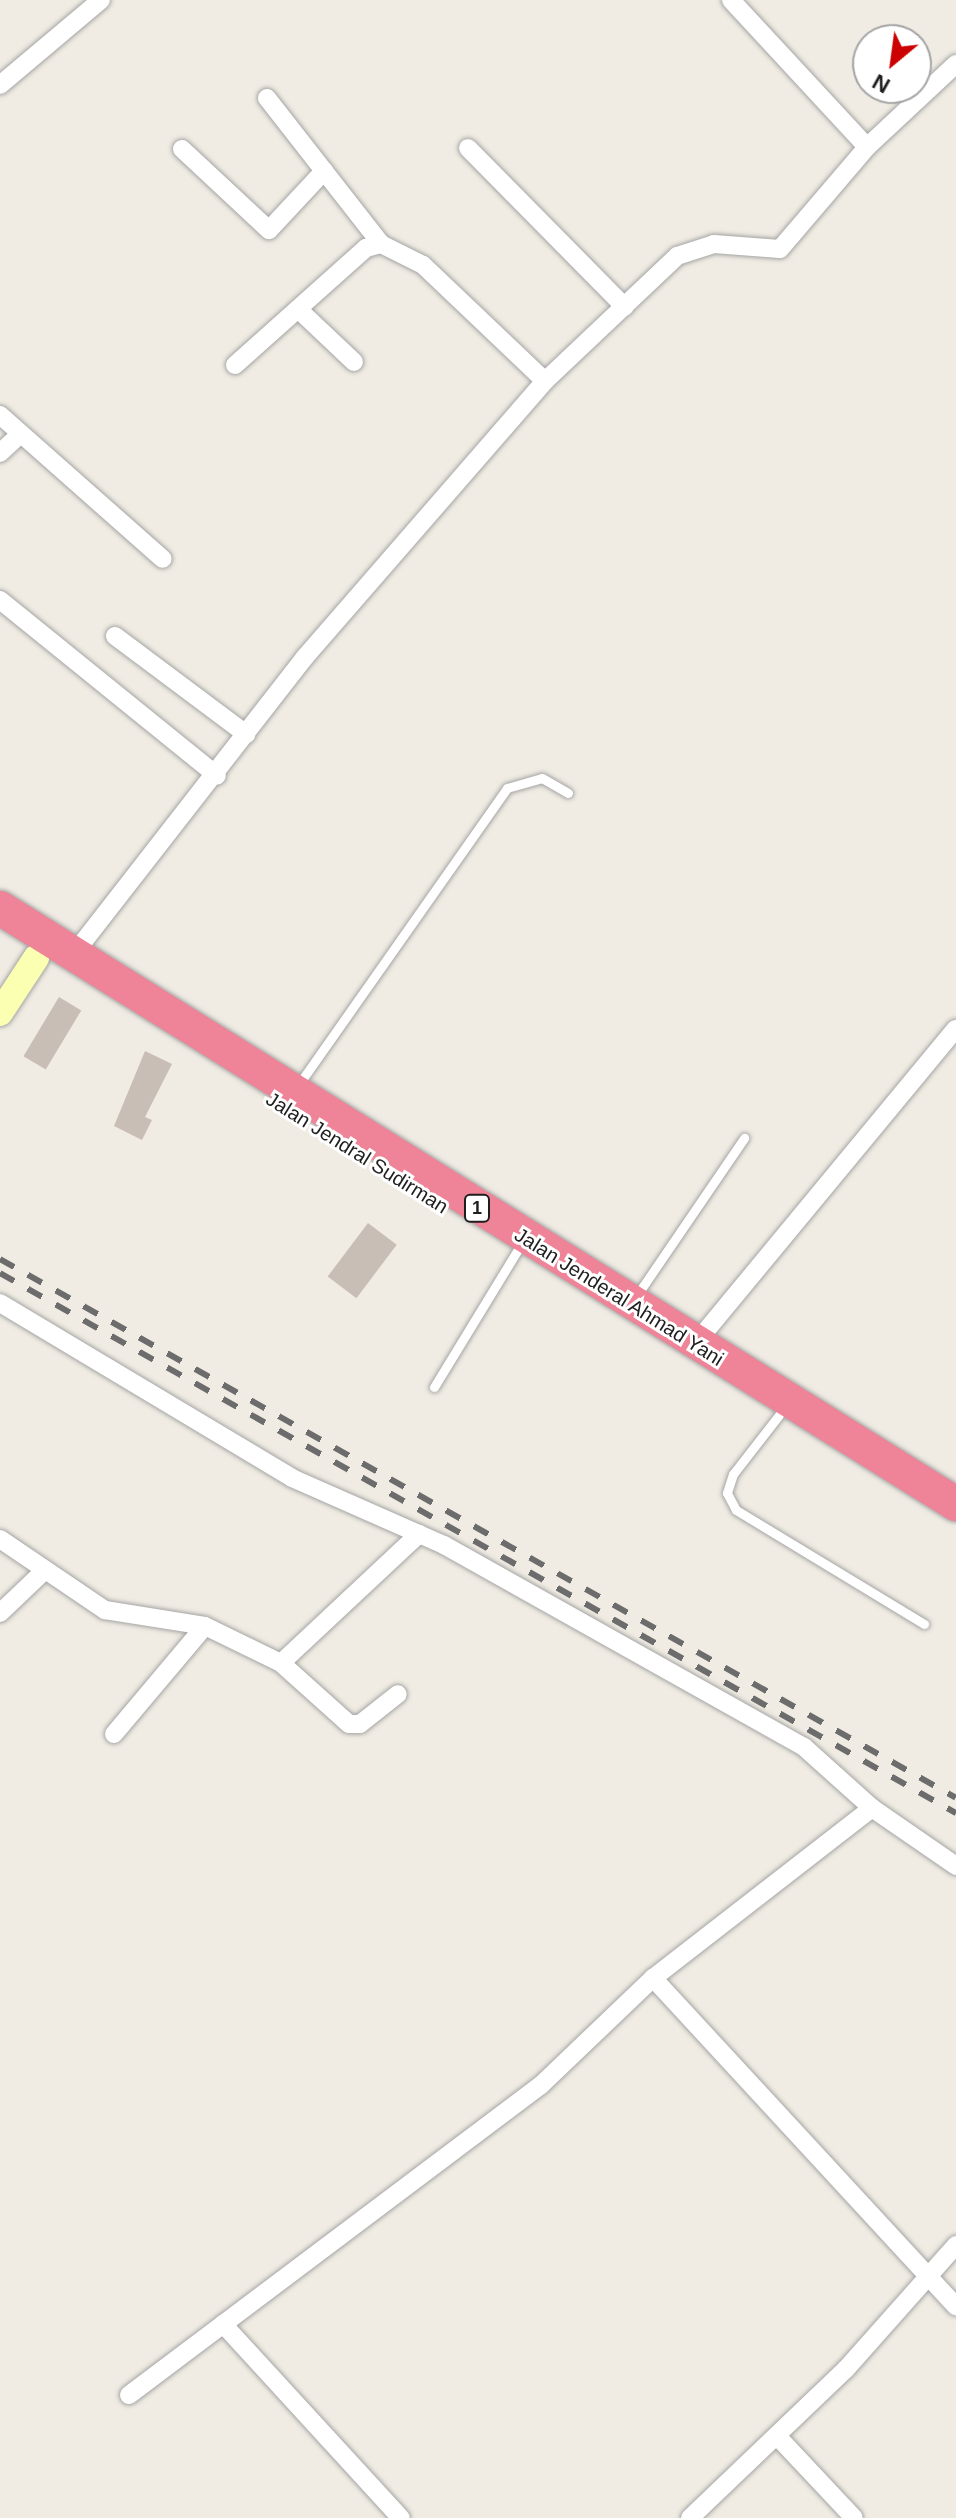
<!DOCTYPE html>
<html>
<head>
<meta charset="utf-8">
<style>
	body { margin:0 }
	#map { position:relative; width:956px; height:2518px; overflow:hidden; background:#f0ece3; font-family:Helvetica,sans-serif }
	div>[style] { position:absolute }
	.building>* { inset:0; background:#c8beb6; transform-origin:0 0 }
	.roads { filter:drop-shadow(0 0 2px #a5a5a5) drop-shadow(0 0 2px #a5a5a5) }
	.lane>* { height:9px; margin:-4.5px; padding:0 4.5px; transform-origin:4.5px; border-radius:4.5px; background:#fff }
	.street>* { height:18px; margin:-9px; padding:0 9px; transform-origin:9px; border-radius:9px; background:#fff }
	.secondary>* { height:26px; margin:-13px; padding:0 13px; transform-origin:13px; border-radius:13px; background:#fbffb2 }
	.highway>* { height:34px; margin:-17px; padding:0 17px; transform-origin:17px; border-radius:17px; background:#ef8397 }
	.rail>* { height:6px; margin-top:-3px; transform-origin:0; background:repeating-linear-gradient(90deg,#6c6c6c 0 16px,transparent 0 32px) }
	span { translate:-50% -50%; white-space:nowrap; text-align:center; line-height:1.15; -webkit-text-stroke:6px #fff; paint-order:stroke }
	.shield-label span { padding:2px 6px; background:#fff; border:2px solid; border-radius:6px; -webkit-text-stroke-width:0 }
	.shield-label { font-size:18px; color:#1e1e1e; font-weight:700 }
	.street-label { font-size:20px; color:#1e1e1e }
	.north { position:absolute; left:852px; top:24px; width:80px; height:80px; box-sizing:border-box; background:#fff; border:2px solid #a5a5a5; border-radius:50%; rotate:209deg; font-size:22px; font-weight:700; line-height:32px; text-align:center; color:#1e1e1e }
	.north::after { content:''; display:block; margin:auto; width:28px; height:36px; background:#c00; clip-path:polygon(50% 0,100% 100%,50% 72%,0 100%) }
</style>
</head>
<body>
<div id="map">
	<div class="building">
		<i style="left:59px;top:997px;width:26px;height:69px;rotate:31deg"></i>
		<i style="clip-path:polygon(145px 1051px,172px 1064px,145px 1117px,152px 1120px,142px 1140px,114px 1126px)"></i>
		<i style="left:368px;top:1223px;width:36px;height:67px;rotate:37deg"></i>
	</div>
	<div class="roads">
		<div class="lane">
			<i style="left:297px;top:1087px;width:365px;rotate:-54.9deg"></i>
			<i style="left:507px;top:788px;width:36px;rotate:-16deg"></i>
			<i style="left:542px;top:778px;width:30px;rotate:30deg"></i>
			<i style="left:635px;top:1298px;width:194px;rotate:-55.7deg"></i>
			<i style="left:434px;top:1387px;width:159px;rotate:-58.6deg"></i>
			<i style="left:779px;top:1415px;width:75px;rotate:127.9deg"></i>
			<i style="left:733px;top:1474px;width:20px;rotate:108deg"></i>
			<i style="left:727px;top:1493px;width:19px;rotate:62deg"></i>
			<i style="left:736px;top:1510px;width:220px;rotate:31.2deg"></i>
		</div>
		<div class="street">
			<i style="left:731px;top:0;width:200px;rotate:47.2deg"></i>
			<i style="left:0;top:85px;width:132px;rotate:-40.1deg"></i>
			<i style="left:267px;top:98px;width:185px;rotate:52deg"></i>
			<i style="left:468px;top:148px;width:223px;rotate:45.4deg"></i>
			<i style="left:182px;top:149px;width:119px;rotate:43deg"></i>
			<i style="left:269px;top:230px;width:81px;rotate:-47deg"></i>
			<i style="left:298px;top:309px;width:77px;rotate:43.4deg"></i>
			<i style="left:235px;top:365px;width:176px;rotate:-41.8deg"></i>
			<i style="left:366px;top:248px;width:16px;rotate:-15deg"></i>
			<i style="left:381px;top:244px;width:47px;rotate:26.6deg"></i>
			<i style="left:423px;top:265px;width:168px;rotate:43.6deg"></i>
			<i style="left:0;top:415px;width:217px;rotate:41.5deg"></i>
			<i style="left:0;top:453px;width:25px;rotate:-43deg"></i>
			<i style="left:0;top:600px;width:279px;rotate:39deg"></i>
			<i style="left:115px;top:636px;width:164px;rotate:36.8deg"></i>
			<i style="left:73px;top:955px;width:378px;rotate:-52.1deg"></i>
			<i style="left:305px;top:657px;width:366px;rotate:-49deg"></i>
			<i style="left:545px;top:381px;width:182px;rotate:-43.4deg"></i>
			<i style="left:677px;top:256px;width:39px;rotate:-18deg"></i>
			<i style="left:714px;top:244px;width:66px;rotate:4.3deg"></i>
			<i style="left:780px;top:249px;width:134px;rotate:-49.5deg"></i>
			<i style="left:867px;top:147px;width:122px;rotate:-43deg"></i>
			<i style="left:0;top:1303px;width:340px;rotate:30.9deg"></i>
			<i style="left:292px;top:1478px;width:166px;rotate:23.8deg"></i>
			<i style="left:444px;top:1545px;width:413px;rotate:29.3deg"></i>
			<i style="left:804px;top:1747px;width:91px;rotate:41.9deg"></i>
			<i style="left:872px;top:1808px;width:102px;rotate:34.6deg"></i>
			<i style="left:695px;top:1344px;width:409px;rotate:-50.4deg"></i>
			<i style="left:0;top:1539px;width:127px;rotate:34.1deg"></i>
			<i style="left:105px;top:1610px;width:101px;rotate:9.1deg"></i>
			<i style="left:205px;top:1626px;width:85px;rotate:26deg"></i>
			<i style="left:281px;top:1663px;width:189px;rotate:-43.1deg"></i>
			<i style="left:0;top:1613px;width:59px;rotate:-43.6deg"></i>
			<i style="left:281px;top:1663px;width:91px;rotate:41.9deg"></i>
			<i style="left:349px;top:1724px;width:11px"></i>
			<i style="left:360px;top:1724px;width:48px;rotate:-38.3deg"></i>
			<i style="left:114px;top:1734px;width:141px;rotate:-49.9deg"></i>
			<i style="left:653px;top:1978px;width:277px;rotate:-37.8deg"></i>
			<i style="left:223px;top:2324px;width:263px;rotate:47.5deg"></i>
			<i style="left:129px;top:2395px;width:516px;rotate:-36.96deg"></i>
			<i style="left:541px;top:2085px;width:155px;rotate:-43.7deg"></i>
			<i style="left:653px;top:1978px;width:447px;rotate:47.3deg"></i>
			<i style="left:777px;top:2436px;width:112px;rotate:46.8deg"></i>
			<i style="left:690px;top:2518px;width:216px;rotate:-43.7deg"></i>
			<i style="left:846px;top:2369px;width:166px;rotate:-48.4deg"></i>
		</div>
		<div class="secondary">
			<i style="left:0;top:1013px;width:66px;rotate:-56.8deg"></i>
		</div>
		<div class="highway">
			<i style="left:0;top:908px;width:1127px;rotate:31.94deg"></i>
		</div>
	</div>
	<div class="rail">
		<i style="left:0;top:1259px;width:1097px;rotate:29.41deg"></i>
		<i style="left:0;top:1273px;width:1098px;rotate:29.46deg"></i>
	</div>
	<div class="shield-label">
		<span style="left:477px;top:1208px">1</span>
	</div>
	<div class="street-label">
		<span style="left:357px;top:1153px;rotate:32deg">Jalan Jendral Sudirman</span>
		<span style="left:619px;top:1297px;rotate:32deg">Jalan Jenderal Ahmad Yani</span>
	</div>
	<div class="north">N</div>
</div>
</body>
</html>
